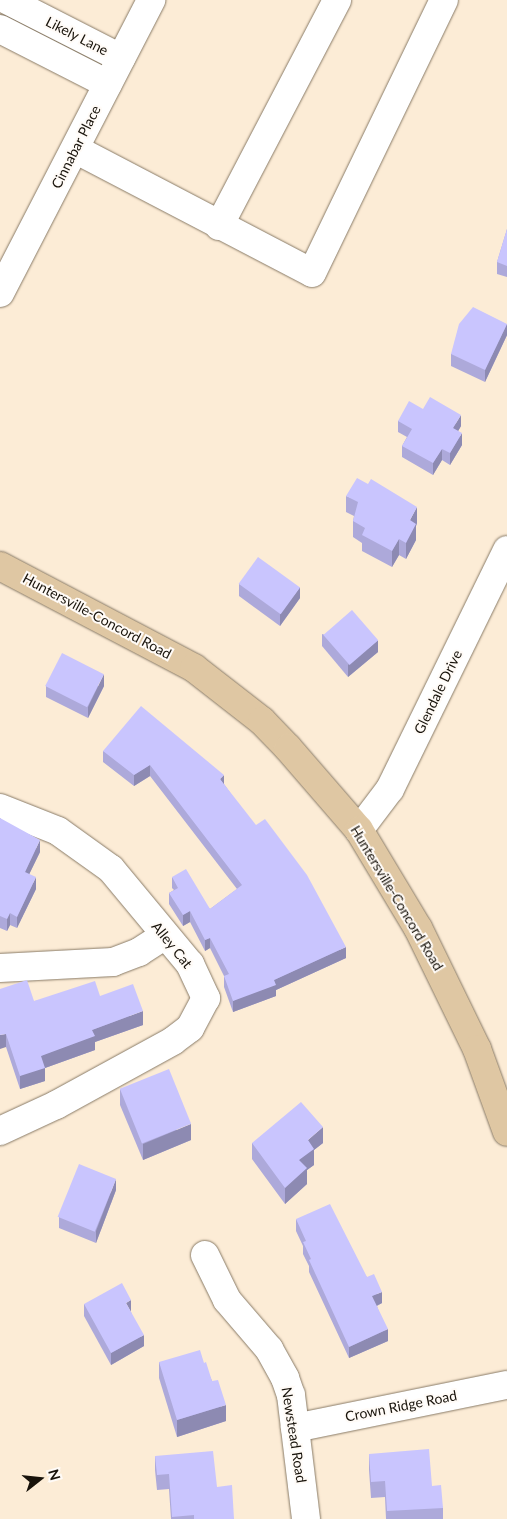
<!DOCTYPE html>
<html>
<head>
<meta charset="utf-8">
<style>
	body { margin:0 }
	#map { position:relative; width:507px; height:1519px; overflow:hidden; background:#fcecd6; font-family:Lato,sans-serif }
	div>[style] { position:absolute }
	.roads { filter:drop-shadow(0 0 1px #897b67) drop-shadow(0 0 1px #897b67) }
	.minor>* { height:28px; margin:-14px; padding:0 14px; transform-origin:14px; border-radius:14px; background:#fff }
	.major>* { height:28px; margin:-14px; padding:0 14px; transform-origin:14px; border-radius:14px; background:#dfc7a3 }
	.wall>* { inset:0; background:#ada9da }
	.shaded-wall>* { inset:0; background:#8d8ab2 }
	.building>* { inset:0; background:#c9c5fe; transform-origin:0 0 }
	span { translate:-50% -50%; white-space:nowrap; text-align:center; line-height:1.15; -webkit-text-stroke:4px #fffbf7; paint-order:stroke }
	.street-label { font-size:14px; color:#18130b }
	.north { position:absolute; left:15px; top:1454px; width:50px; height:50px; -webkit-text-stroke:4px #fffbf7; paint-order:stroke; rotate:74deg; font-size:14px; font-weight:700; line-height:20px; text-align:center; color:#18130b }
	.north::after { content:''; display:block; margin:auto; width:18px; height:22px; background:#18130b; clip-path:polygon(50% 0,100% 100%,50% 72%,0 100%) }
</style>
</head>
<body>
<div id="map">
	<div class="roads">
		<div class="minor">
			<i style="left:7px;top:0;width:128px;rotate:27deg"></i>
			<i style="left:0;top:29px;width:121px;rotate:27deg"></i>
			<i style="left:75px;top:149px;width:267px;rotate:27.6deg"></i>
			<i style="left:312px;top:273px;width:303px;rotate:-64.2deg"></i>
			<i style="left:219px;top:226px;width:255px;rotate:-62.4deg"></i>
			<i style="left:0;top:293px;width:330px;rotate:-62.7deg"></i>
			<i style="left:0;top:808px;width:62px;rotate:21.6deg"></i>
			<i style="left:58px;top:831px;width:65px;rotate:35.6deg"></i>
			<i style="left:111px;top:869px;width:124px;rotate:50.3deg"></i>
			<i style="left:190px;top:964px;width:38px;rotate:65deg"></i>
			<i style="left:206px;top:998px;width:34px;rotate:118deg"></i>
			<i style="left:190px;top:1028px;width:21px;rotate:143deg"></i>
			<i style="left:173px;top:1041px;width:133px;rotate:151.3deg"></i>
			<i style="left:56px;top:1105px;width:62px;rotate:155.1deg"></i>
			<i style="left:359px;top:830px;width:51px;rotate:-52.9deg"></i>
			<i style="left:390px;top:789px;width:266px;rotate:-63.9deg"></i>
			<i style="left:0;top:968px;width:113px;rotate:-3deg"></i>
			<i style="left:113px;top:962px;width:28px;rotate:-21deg"></i>
			<i style="left:139px;top:952px;width:30px;rotate:-33deg"></i>
			<i style="left:205px;top:1255px;width:50px;rotate:63.9deg"></i>
			<i style="left:227px;top:1300px;width:65px;rotate:49.4deg"></i>
			<i style="left:269px;top:1349px;width:33px;rotate:61deg"></i>
			<i style="left:285px;top:1378px;width:18px;rotate:71deg"></i>
			<i style="left:291px;top:1395px;width:125px;rotate:83.1deg"></i>
			<i style="left:295px;top:1428px;width:216px;rotate:-11.5deg"></i>
		</div>
		<div class="major">
			<i style="left:0;top:566px;width:219px;rotate:27.7deg"></i>
			<i style="left:194px;top:668px;width:86px;rotate:37.9deg"></i>
			<i style="left:262px;top:721px;width:37px;rotate:46deg"></i>
			<i style="left:288px;top:748px;width:108px;rotate:49.1deg"></i>
			<i style="left:359px;top:830px;width:114px;rotate:59deg"></i>
			<i style="left:418px;top:928px;width:135px;rotate:64deg"></i>
			<i style="left:477px;top:1049px;width:88px;rotate:70.1deg"></i>
		</div>
	</div>
	<div class="wall">
		<i style="clip-path:polygon(507px 229px,507px 277px,497px 274px,497px 262px)"></i>
		<i style="clip-path:polygon(507px 324px,507px 335px,485px 382px,451px 366px,451px 354px)"></i>
		<i style="clip-path:polygon(423px 409px,461px 426px,458px 431px,462px 445px,450px 465px,442px 460px,433px 475px,402px 457px,402px 446px,407px 437px,398px 432px,398px 421px)"></i>
		<i style="clip-path:polygon(346px 496px,417px 523px,416px 526px,416px 540px,406px 559px,399px 555px,392px 567px,362px 551px,362px 543px,353px 537px,353px 521px,354px 516px,346px 512px)"></i>
		<i style="clip-path:polygon(239px 584px,300px 598px,280px 626px,239px 596px)"></i>
		<i style="clip-path:polygon(322px 634px,378px 652px,348px 677px,322px 646px)"></i>
		<i style="clip-path:polygon(46px 686px,104px 686px,88px 718px,46px 697px)"></i>
		<i style="clip-path:polygon(103px 751px,224px 784px,346px 958px,276px 990px,276px 996px,233px 1012px,224px 987px,224px 976px,210px 948px,205px 951px,190px 922px,183px 926px,169px 904px,169px 893px,174px 890px,172px 888px,172px 877px,210px 909px,237px 889px,150px 776px,134px 786px,103px 762px)"></i>
		<i style="clip-path:polygon(0 818px,40px 852px,29px 874px,36px 889px,17px 928px,10px 925px,7px 931px,0 928px)"></i>
		<i style="clip-path:polygon(0 989px,34px 1001px,100px 996px,143px 1025px,95px 1042px,95px 1050px,45px 1068px,45px 1081px,20px 1089px,6px 1047px)"></i>
		<i style="clip-path:polygon(120px 1089px,191px 1140px,143px 1160px,120px 1105px)"></i>
		<i style="clip-path:polygon(252px 1143px,323px 1143px,314px 1150px,314px 1165px,307px 1170px,307px 1184px,285px 1204px,252px 1159px)"></i>
		<i style="clip-path:polygon(116px 1190px,96px 1243px,59px 1228px,59px 1217px)"></i>
		<i style="clip-path:polygon(296px 1219px,367px 1277px,382px 1303px,377px 1306px,388px 1341px,349px 1358px,309px 1272px,309px 1266px,303px 1254px,303px 1246px,296px 1231px)"></i>
		<i style="clip-path:polygon(84px 1304px,131px 1312px,144px 1346px,111px 1365px,84px 1316px)"></i>
		<i style="clip-path:polygon(159px 1362px,204px 1363px,212px 1381px,226px 1421px,177px 1437px,159px 1378px)"></i>
		<i style="clip-path:polygon(369px 1454px,432px 1486px,443px 1508px,443px 1519px,386px 1519px,385px 1497px,371px 1498px,369px 1470px)"></i>
		<i style="clip-path:polygon(155px 1456px,217px 1487px,234px 1519px,171px 1519px,169px 1489px,157px 1490px,155px 1470px)"></i>
	</div>
	<div class="shaded-wall">
		<i style="clip-path:polygon(507px 324px,507px 335px,485px 382px,485px 370px)"></i>
		<i style="clip-path:polygon(461px 415px,461px 426px,453px 440px,453px 428px)"></i>
		<i style="clip-path:polygon(462px 433px,462px 445px,450px 465px,450px 453px)"></i>
		<i style="clip-path:polygon(442px 449px,442px 460px,433px 475px,433px 463px)"></i>
		<i style="clip-path:polygon(417px 507px,417px 523px,416px 526px,416px 540px,406px 559px,406px 543px,410px 520px)"></i>
		<i style="clip-path:polygon(399px 539px,399px 555px,392px 567px,392px 551px)"></i>
		<i style="clip-path:polygon(300px 587px,300px 598px,280px 626px,280px 614px)"></i>
		<i style="clip-path:polygon(378px 640px,378px 652px,348px 677px,348px 665px)"></i>
		<i style="clip-path:polygon(104px 674px,104px 686px,88px 718px,88px 707px)"></i>
		<i style="clip-path:polygon(150px 765px,150px 776px,134px 786px,134px 775px)"></i>
		<i style="clip-path:polygon(224px 775px,224px 786px,220px 779px)"></i>
		<i style="clip-path:polygon(40px 840px,40px 852px,25px 883px,25px 872px)"></i>
		<i style="clip-path:polygon(36px 877px,36px 889px,17px 928px,17px 917px)"></i>
		<i style="clip-path:polygon(190px 911px,190px 922px,183px 926px,183px 915px)"></i>
		<i style="clip-path:polygon(10px 913px,10px 925px,7px 931px,7px 919px)"></i>
		<i style="clip-path:polygon(210px 938px,210px 948px,205px 951px,205px 940px)"></i>
		<i style="clip-path:polygon(346px 947px,346px 958px,276px 990px,276px 996px,233px 1012px,233px 1001px,274px 980px)"></i>
		<i style="clip-path:polygon(143px 1011px,143px 1025px,95px 1042px,95px 1050px,45px 1068px,45px 1081px,20px 1089px,20px 1076px,41px 1056px,92px 1030px)"></i>
		<i style="clip-path:polygon(6px 1034px,6px 1047px,0 1049px,0 1035px)"></i>
		<i style="clip-path:polygon(191px 1124px,191px 1140px,143px 1160px,143px 1144px)"></i>
		<i style="clip-path:polygon(323px 1127px,323px 1143px,314px 1150px,314px 1165px,307px 1170px,307px 1184px,285px 1204px,285px 1188px,299px 1160px,308px 1140px)"></i>
		<i style="clip-path:polygon(116px 1179px,116px 1190px,96px 1243px,96px 1231px)"></i>
		<i style="clip-path:polygon(382px 1292px,382px 1303px,372px 1308px,372px 1296px)"></i>
		<i style="clip-path:polygon(131px 1300px,131px 1312px,126px 1303px)"></i>
		<i style="clip-path:polygon(388px 1329px,388px 1341px,349px 1358px,349px 1347px)"></i>
		<i style="clip-path:polygon(144px 1335px,144px 1346px,111px 1365px,111px 1353px)"></i>
		<i style="clip-path:polygon(226px 1405px,226px 1421px,177px 1437px,177px 1420px)"></i>
	</div>
	<div class="building">
		<i style="clip-path:polygon(507px 229px,507px 266px,497px 262px)"></i>
		<i style="clip-path:polygon(473px 307px,507px 324px,485px 370px,451px 354px,459px 324px)"></i>
		<i style="clip-path:polygon(430px 397px,461px 415px,453px 428px,462px 433px,450px 453px,442px 449px,433px 463px,402px 446px,412px 429px,398px 421px,409px 401px,423px 409px)"></i>
		<i style="clip-path:polygon(357px 478px,368px 484px,371px 479px,417px 507px,410px 520px,416px 524px,406px 543px,399px 539px,392px 551px,362px 535px,365px 528px,353px 521px,358px 502px,346px 496px)"></i>
		<i style="left:258px;top:557px;width:52px;height:33px;rotate:36deg"></i>
		<i style="left:352px;top:610px;width:40px;height:38px;rotate:49deg"></i>
		<i style="left:62px;top:653px;width:47px;height:37px;rotate:27deg"></i>
		<i style="clip-path:polygon(141px 706px,224px 775px,220px 779px,256px 825px,265px 819px,307px 875px,346px 947px,274px 980px,276px 985px,233px 1001px,224px 976px,229px 974px,210px 938px,205px 940px,190px 911px,183px 915px,169px 893px,178px 888px,172px 877px,186px 869px,210px 909px,242px 885px,150px 765px,134px 775px,103px 751px)"></i>
		<i style="clip-path:polygon(0 818px,40px 840px,25px 872px,36px 877px,17px 917px,10px 913px,7px 919px,0 916px)"></i>
		<i style="clip-path:polygon(27px 980px,34px 1001px,95px 981px,100px 996px,133px 984px,143px 1011px,92px 1030px,95px 1036px,41px 1056px,45px 1068px,20px 1076px,6px 1034px,0 1035px,0 989px)"></i>
		<i style="left:169px;top:1069px;width:59px;height:53px;rotate:68deg"></i>
		<i style="clip-path:polygon(301px 1102px,323px 1127px,308px 1140px,314px 1149px,299px 1160px,307px 1168px,285px 1188px,252px 1143px)"></i>
		<i style="left:79px;top:1164px;width:40px;height:57px;rotate:22deg"></i>
		<i style="clip-path:polygon(330px 1204px,367px 1277px,374px 1274px,382px 1292px,372px 1296px,388px 1329px,349px 1347px,309px 1260px,311px 1259px,303px 1242px,306px 1241px,296px 1219px)"></i>
		<i style="clip-path:polygon(122px 1283px,131px 1300px,126px 1303px,144px 1335px,111px 1353px,84px 1304px)"></i>
		<i style="clip-path:polygon(200px 1350px,204px 1363px,206px 1362px,212px 1381px,218px 1380px,226px 1405px,177px 1420px,159px 1362px)"></i>
		<i style="clip-path:polygon(429px 1449px,432px 1486px,441px 1485px,443px 1508px,387px 1511px,385px 1481px,371px 1482px,369px 1454px)"></i>
		<i style="clip-path:polygon(213px 1451px,217px 1487px,232px 1485px,234px 1519px,194px 1519px,194px 1515px,172px 1517px,169px 1474px,157px 1475px,155px 1456px)"></i>
	</div>
	<div class="street-label">
		<span style="left:77px;top:36px;rotate:27deg">Likely Lane</span>
		<span style="left:76px;top:147px;rotate:-63deg">Cinnabar Place</span>
		<span style="left:97px;top:616px;rotate:28deg">Huntersville-Concord Road</span>
		<span style="left:438px;top:692px;rotate:-64deg">Glendale Drive</span>
		<span style="left:397px;top:898px;rotate:59deg">Huntersville-Concord Road</span>
		<span style="left:172px;top:945px;rotate:51deg">Alley Cat</span>
		<span style="left:401px;top:1406px;rotate:-11deg">Crown Ridge Road</span>
		<span style="left:294px;top:1435px;rotate:81deg">Newstead Road</span>
	</div>
	<div class="north">N</div>
</div>
</body>
</html>
